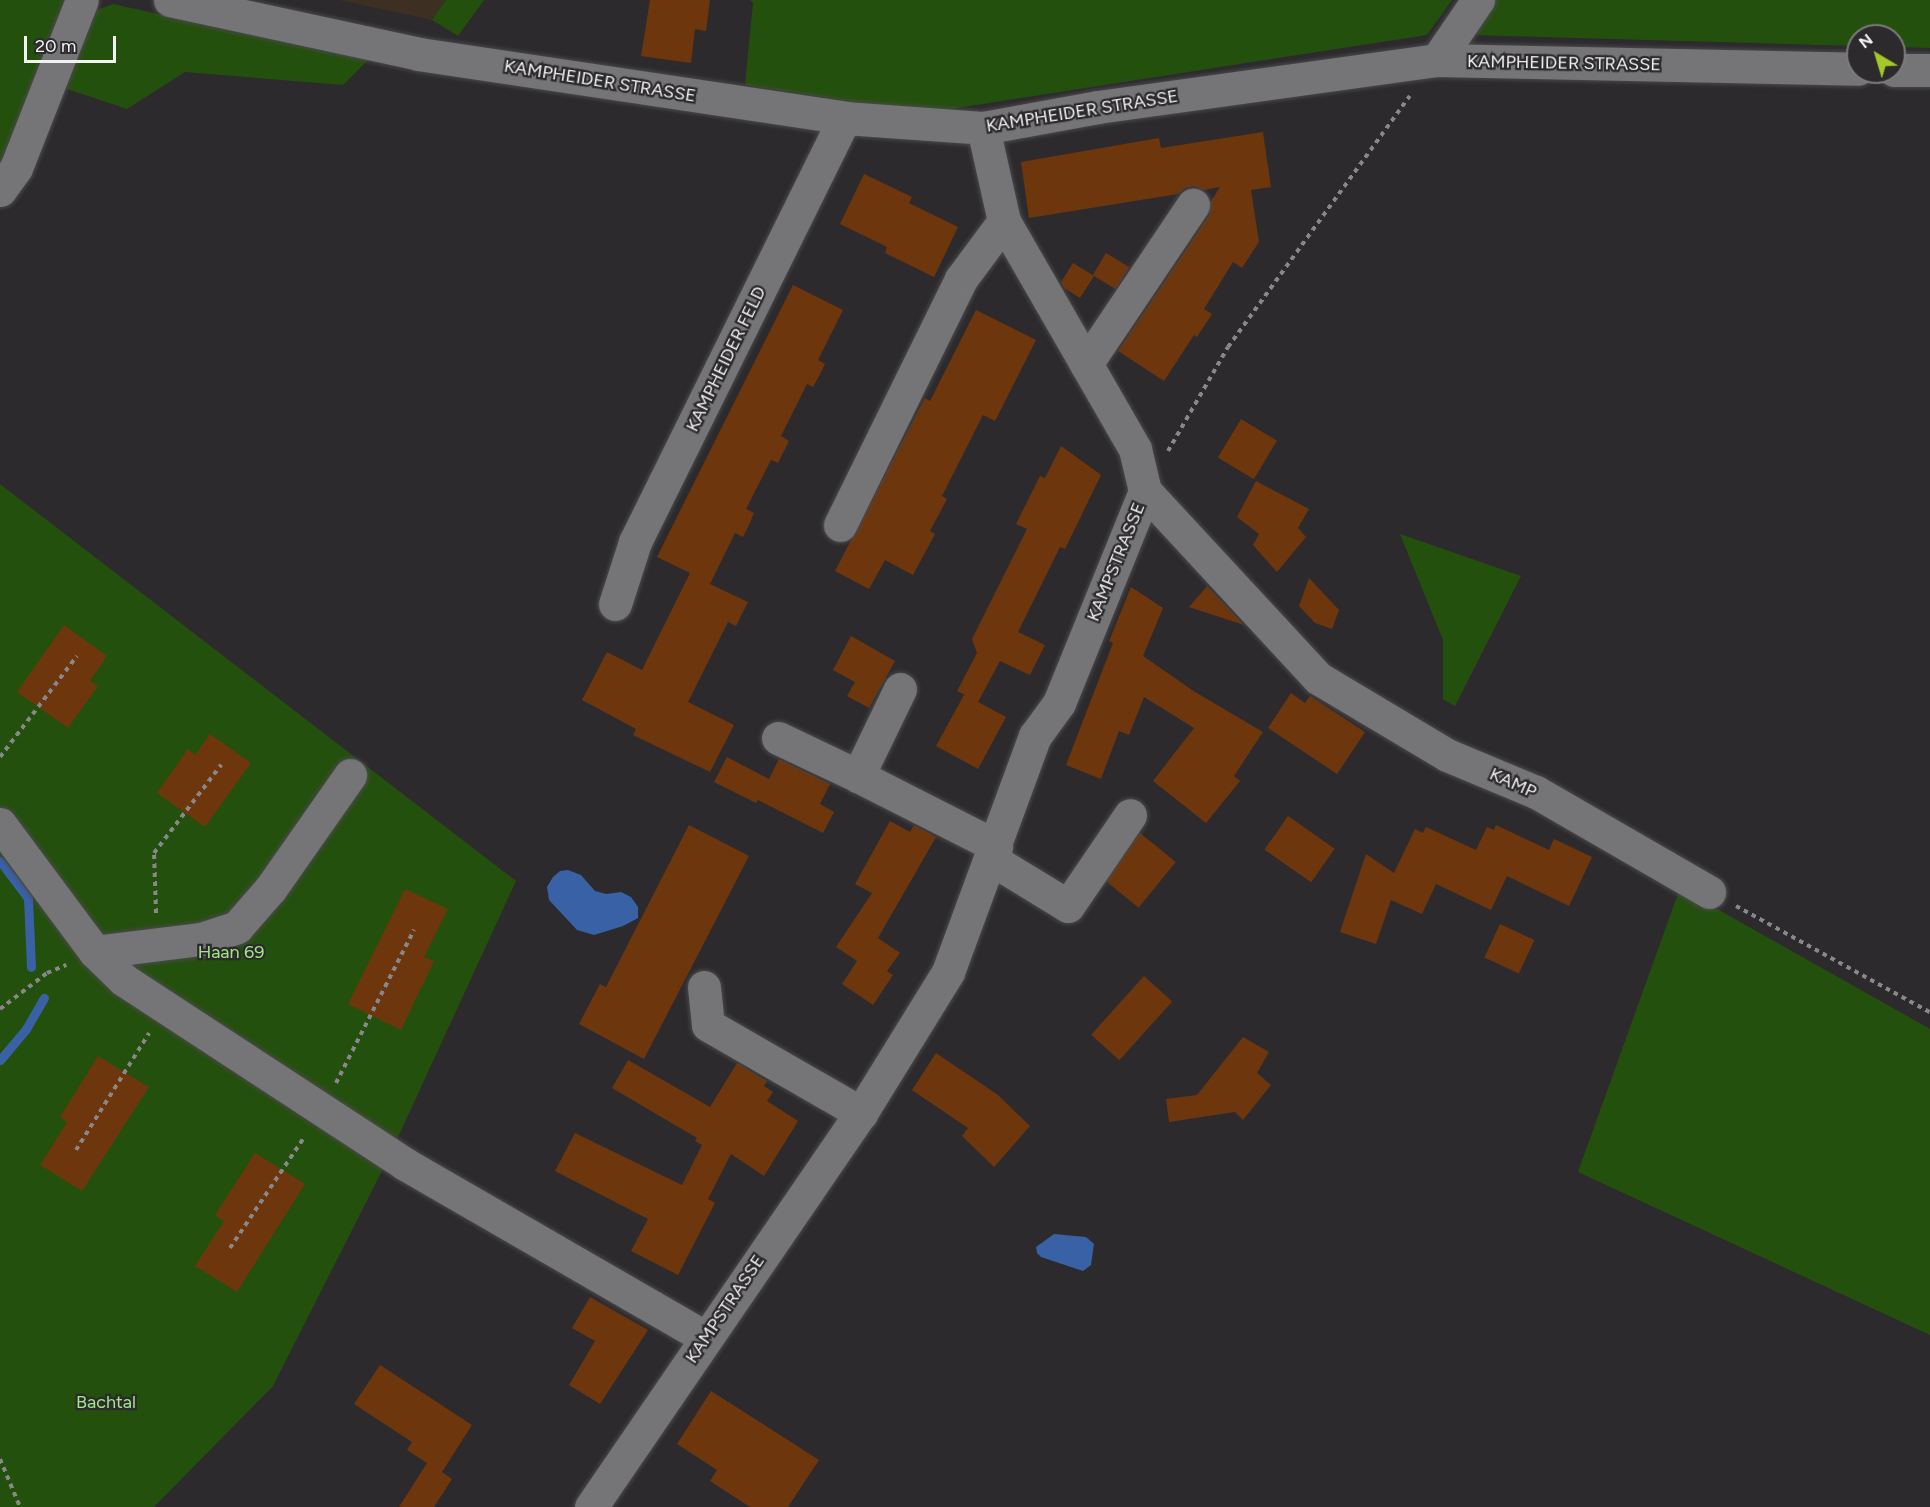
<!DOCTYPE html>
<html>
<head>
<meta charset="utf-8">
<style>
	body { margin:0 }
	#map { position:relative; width:1930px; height:1507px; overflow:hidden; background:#2c2a2d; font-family:Figtree,sans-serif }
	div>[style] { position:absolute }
	.industrial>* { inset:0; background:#3e2f23 }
	.green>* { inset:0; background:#24500d }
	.water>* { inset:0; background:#3961a5 }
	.stream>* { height:9px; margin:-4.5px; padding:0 4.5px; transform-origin:4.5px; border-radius:4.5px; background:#3961a5 }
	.building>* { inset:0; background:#6e360c; transform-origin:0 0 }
	.path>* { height:4px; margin-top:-2px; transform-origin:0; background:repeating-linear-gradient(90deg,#898789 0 4.5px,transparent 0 9px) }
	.roads { filter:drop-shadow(0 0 2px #4a494a) drop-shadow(0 0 2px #4a494a) }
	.minor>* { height:33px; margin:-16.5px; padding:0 16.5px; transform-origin:16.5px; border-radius:16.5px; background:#757477 }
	span { translate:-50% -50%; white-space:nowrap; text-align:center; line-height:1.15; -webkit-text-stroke:4.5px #2c2a2d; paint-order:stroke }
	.street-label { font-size:18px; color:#f3f2f3 }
	.park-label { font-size:18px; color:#a0e785 }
	.north { position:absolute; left:1846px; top:24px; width:60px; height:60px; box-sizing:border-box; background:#2c2a2d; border:2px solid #7c7a7c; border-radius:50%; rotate:322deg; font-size:16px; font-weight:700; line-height:24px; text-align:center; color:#f3f2f3 }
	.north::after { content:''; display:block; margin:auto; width:21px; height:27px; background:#a2c929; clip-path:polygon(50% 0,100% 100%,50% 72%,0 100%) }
	.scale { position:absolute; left:24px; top:36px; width:92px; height:27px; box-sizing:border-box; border:3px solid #f3f2f3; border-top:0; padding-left:8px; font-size:18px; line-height:21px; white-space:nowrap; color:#f3f2f3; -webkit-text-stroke:4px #2c2a2d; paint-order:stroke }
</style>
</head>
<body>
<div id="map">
	<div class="industrial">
		<i style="clip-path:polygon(339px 0,446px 0,432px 20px)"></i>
	</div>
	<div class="green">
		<i style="clip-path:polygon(0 0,64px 0,71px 3px,0 179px)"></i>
		<i style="clip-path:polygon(446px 0,484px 0,458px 36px,432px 20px)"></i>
		<i style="clip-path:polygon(750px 0,1452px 0,1427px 35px,924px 113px,745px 85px,753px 3px)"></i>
		<i style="clip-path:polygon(1496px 0,1930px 0,1930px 48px,1894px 47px,1894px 36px,1858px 36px,1858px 46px,1472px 35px)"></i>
		<i style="clip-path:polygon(113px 4px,368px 60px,343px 85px,185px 72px,127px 109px,64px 88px,97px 10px)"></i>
		<i style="clip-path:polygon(0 484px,516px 881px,387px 1161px,273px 1386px,154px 1507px,0 1507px)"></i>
		<i style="clip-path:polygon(1400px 534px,1521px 576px,1455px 706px,1443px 699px,1443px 640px)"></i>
		<i style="clip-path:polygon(1680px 888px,1930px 1029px,1930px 1335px,1578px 1172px)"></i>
	</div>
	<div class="water">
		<i style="clip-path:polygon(568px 870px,581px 875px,595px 891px,606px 894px,621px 892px,631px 897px,638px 907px,638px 918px,623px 926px,594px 935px,577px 930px,549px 900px,547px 887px,553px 877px,560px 871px)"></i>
		<i style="clip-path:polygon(1054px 1234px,1086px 1237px,1094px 1244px,1091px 1265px,1083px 1271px,1041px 1257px,1037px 1253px,1036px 1247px)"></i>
	</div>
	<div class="stream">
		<i style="left:0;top:861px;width:46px;rotate:52.9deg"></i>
		<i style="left:28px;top:898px;width:69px;rotate:87.5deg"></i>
		<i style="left:0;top:1060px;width:40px;rotate:-50deg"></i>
		<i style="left:26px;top:1029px;width:36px;rotate:-60deg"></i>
	</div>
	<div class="building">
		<i style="clip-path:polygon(650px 0,710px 0,706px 31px,695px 29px,691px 63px,641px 56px)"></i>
		<i style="clip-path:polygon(1263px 132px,1271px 187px,1251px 190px,1259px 242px,1242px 268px,1233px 262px,1204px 309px,1212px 314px,1197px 337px,1194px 335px,1164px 381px,1118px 351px,1209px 215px,1211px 201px,1220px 187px,1204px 190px,1194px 186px,1185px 188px,1178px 194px,1029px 218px,1021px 162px,1159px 138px,1161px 148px)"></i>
		<i style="clip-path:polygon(864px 174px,912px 197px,909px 203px,958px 227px,934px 277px,885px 253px,887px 247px,840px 224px)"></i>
		<i style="left:1106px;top:253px;width:27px;height:26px;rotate:31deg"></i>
		<i style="clip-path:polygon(1073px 263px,1094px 276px,1080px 298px,1064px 288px,1061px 282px)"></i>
		<i style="clip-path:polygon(793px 285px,843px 310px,818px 360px,825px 364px,819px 376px,813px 387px,807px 384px,781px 436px,789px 441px,778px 463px,771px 460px,746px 509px,754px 513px,749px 525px,743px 537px,735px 533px,710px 584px,748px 602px,736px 626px,728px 622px,688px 702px,734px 725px,710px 772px,633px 735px,636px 729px,582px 700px,607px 652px,642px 670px,690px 573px,657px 557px)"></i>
		<i style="clip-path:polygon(976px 310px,1036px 340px,995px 421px,983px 415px,942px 496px,947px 499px,930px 531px,935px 534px,913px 575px,885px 560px,869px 589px,835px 571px,925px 398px,930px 401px)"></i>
		<i style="left:1241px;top:419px;width:42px;height:45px;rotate:31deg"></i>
		<i style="clip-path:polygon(1061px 446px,1101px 475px,1065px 549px,1060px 547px,1018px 632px,1045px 645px,1030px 675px,1000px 661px,978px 702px,1006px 717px,978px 769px,936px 746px,964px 695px,967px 696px,957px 691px,977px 653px,972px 639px,1027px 529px,1016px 524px,1040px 476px,1045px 478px)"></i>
		<i style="clip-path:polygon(1256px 481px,1309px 509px,1298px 528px,1306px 537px,1277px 572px,1253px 545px,1259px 534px,1237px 517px)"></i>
		<i style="clip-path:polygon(1309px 578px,1339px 610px,1332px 629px,1315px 623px,1299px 606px)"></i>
		<i style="clip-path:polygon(1207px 586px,1244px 625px,1189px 607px)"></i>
		<i style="clip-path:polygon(1131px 587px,1163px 608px,1143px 656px,1195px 692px,1263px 732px,1234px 776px,1240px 781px,1206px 823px,1153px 781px,1194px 728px,1144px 697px,1129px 735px,1119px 731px,1101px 779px,1066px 765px,1113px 643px,1109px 641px)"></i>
		<i style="clip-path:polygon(64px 625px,107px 656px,90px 681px,98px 686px,68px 728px,17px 692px)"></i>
		<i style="clip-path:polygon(851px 636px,895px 661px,869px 708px,847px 696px,855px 682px,833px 670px)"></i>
		<i style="clip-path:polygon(1291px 693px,1305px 703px,1310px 696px,1365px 732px,1337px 774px,1268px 728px)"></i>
		<i style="clip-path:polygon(210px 734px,251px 763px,205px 827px,157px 793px,188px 749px,195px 755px)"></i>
		<i style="clip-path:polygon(727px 757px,769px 779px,779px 759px,830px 784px,820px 804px,834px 812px,823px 833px,758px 800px,756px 803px,714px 782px)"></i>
		<i style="left:1288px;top:816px;width:57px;height:41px;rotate:35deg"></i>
		<i style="clip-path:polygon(890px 821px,910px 832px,914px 825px,936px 837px,878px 938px,900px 953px,887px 971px,893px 975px,873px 1005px,842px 984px,857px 961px,836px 947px,872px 893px,855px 884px)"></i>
		<i style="clip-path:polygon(689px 825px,749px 856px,644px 1059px,579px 1024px,600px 984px,606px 987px)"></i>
		<i style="clip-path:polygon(1496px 825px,1549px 850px,1554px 839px,1592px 857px,1569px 906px,1507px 876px,1491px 910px,1436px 884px,1422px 914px,1391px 900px,1376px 944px,1340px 932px,1366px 854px,1394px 873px,1415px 829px,1423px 833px,1426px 827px,1476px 850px,1487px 827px,1494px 830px)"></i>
		<i style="left:1140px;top:833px;width:46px;height:59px;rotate:39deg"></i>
		<i style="clip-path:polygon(405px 889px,448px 909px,424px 957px,434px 961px,401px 1030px,348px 1004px)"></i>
		<i style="left:1500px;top:924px;width:38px;height:37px;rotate:25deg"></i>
		<i style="left:1144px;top:976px;width:38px;height:79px;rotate:42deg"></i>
		<i style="clip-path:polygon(1243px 1037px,1269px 1052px,1257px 1073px,1271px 1085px,1243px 1120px,1235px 1112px,1169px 1122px,1166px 1099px,1197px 1095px)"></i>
		<i style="clip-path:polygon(936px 1053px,998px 1095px,1030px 1126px,994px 1167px,962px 1136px,968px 1128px,912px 1090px)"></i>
		<i style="clip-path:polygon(98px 1056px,149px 1087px,82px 1191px,40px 1165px,67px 1122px,60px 1117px)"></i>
		<i style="clip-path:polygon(628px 1060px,710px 1107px,737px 1063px,767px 1081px,764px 1086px,773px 1092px,767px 1101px,798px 1121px,764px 1176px,731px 1154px,708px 1199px,715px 1203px,678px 1275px,631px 1251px,648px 1219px,555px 1171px,575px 1133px,682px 1185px,702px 1145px,695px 1141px,697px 1138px,612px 1088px)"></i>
		<i style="clip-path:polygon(255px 1153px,305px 1184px,237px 1292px,195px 1266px,224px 1221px,215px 1215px)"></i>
		<i style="clip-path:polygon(590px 1297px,648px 1330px,600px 1404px,569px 1385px,595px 1341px,572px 1328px)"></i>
		<i style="clip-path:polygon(380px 1365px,472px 1425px,442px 1472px,452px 1479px,434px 1507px,399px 1507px,427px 1463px,407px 1450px,412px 1442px,354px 1404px)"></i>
		<i style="clip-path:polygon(711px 1391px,819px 1460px,788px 1507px,750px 1507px,710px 1481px,717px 1470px,677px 1444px)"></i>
	</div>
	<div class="path">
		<i style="left:1168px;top:451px;width:120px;rotate:-60deg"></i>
		<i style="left:1228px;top:347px;width:310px;rotate:-54.1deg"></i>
		<i style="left:0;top:757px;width:127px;rotate:-52.7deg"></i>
		<i style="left:1736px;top:906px;width:221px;rotate:28.7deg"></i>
		<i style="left:156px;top:913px;width:60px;rotate:-91.9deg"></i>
		<i style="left:154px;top:853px;width:111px;rotate:-52.7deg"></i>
		<i style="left:0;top:1009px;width:59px;rotate:-37.5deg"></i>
		<i style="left:47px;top:973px;width:21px;rotate:-23deg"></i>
		<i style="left:336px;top:1083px;width:172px;rotate:-63deg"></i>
		<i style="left:76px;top:1150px;width:138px;rotate:-58deg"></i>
		<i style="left:230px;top:1248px;width:135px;rotate:-56.2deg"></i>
		<i style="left:0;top:1459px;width:52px;rotate:67.4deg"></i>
	</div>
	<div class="roads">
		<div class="minor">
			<i style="left:170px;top:0;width:255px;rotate:12.2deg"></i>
			<i style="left:419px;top:54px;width:431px;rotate:8.5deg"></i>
			<i style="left:845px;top:118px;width:138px;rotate:4.1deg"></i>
			<i style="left:983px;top:128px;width:117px;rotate:-10.3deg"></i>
			<i style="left:1098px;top:107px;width:342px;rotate:-7.9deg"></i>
			<i style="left:1437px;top:60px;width:421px;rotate:1.2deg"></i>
			<i style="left:1437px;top:60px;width:73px;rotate:-55.7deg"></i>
			<i style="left:1894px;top:70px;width:36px"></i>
			<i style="left:0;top:190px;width:27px;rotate:-54deg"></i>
			<i style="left:16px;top:168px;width:180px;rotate:-68.6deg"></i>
			<i style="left:1086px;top:364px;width:192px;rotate:-56.1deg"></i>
			<i style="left:1145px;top:491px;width:255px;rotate:47.2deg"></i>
			<i style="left:1318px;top:678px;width:150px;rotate:30.8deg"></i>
			<i style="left:1447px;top:755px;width:96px;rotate:22.6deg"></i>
			<i style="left:1536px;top:792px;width:200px;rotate:30deg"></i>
			<i style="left:840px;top:525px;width:274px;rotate:-63.8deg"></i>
			<i style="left:961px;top:279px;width:72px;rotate:-53.4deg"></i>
			<i style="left:615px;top:604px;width:65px;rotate:-72.1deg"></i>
			<i style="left:635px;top:542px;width:473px;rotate:-63.7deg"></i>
			<i style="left:900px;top:689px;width:97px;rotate:115.8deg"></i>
			<i style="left:858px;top:776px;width:155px;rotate:26.9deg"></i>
			<i style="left:778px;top:738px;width:89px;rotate:25.4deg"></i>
			<i style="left:0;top:824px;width:159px;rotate:53.4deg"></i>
			<i style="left:95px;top:952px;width:40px;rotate:44deg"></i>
			<i style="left:124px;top:980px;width:336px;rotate:33.2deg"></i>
			<i style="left:405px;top:1164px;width:346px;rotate:30deg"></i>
			<i style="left:991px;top:859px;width:90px;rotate:31.4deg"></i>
			<i style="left:1068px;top:906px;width:110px;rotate:-55.7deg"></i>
			<i style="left:95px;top:952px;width:107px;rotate:-7deg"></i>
			<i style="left:201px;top:939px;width:38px;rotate:-18deg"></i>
			<i style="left:237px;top:927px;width:52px;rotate:-48.9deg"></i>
			<i style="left:271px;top:888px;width:138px;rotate:-55deg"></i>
			<i style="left:704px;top:987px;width:38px;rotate:84deg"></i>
			<i style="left:708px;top:1025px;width:177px;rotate:29.9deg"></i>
			<i style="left:591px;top:1507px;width:478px;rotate:-55.6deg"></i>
			<i style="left:861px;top:1113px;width:166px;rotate:-58.3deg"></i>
			<i style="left:948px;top:972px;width:252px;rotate:-69.8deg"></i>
			<i style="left:1035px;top:736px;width:41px;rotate:-54deg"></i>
			<i style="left:1059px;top:703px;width:229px;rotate:-67.9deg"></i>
			<i style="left:1145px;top:491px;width:43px;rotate:-103.4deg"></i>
			<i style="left:1135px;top:449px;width:263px;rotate:-119.9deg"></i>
			<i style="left:1004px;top:221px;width:95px;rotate:-102.7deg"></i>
		</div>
	</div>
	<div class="street-label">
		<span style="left:1564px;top:63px;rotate:1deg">KAMPHEIDER STRASSE</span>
		<span style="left:600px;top:81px;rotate:9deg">KAMPHEIDER STRASSE</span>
		<span style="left:1082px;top:111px;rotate:-9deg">KAMPHEIDER STRASSE</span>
		<span style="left:726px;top:359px;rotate:-64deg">KAMPHEIDER FELD</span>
		<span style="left:1116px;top:562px;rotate:-68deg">KAMPSTRASSE</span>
		<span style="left:1513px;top:783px;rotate:24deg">KAMP</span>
		<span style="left:725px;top:1309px;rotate:-56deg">KAMPSTRASSE</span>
	</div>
	<div class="park-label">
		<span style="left:231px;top:952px">Haan 69</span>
		<span style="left:106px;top:1402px">Bachtal</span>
	</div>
	<div class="north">N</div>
	<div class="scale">20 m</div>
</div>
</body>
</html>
